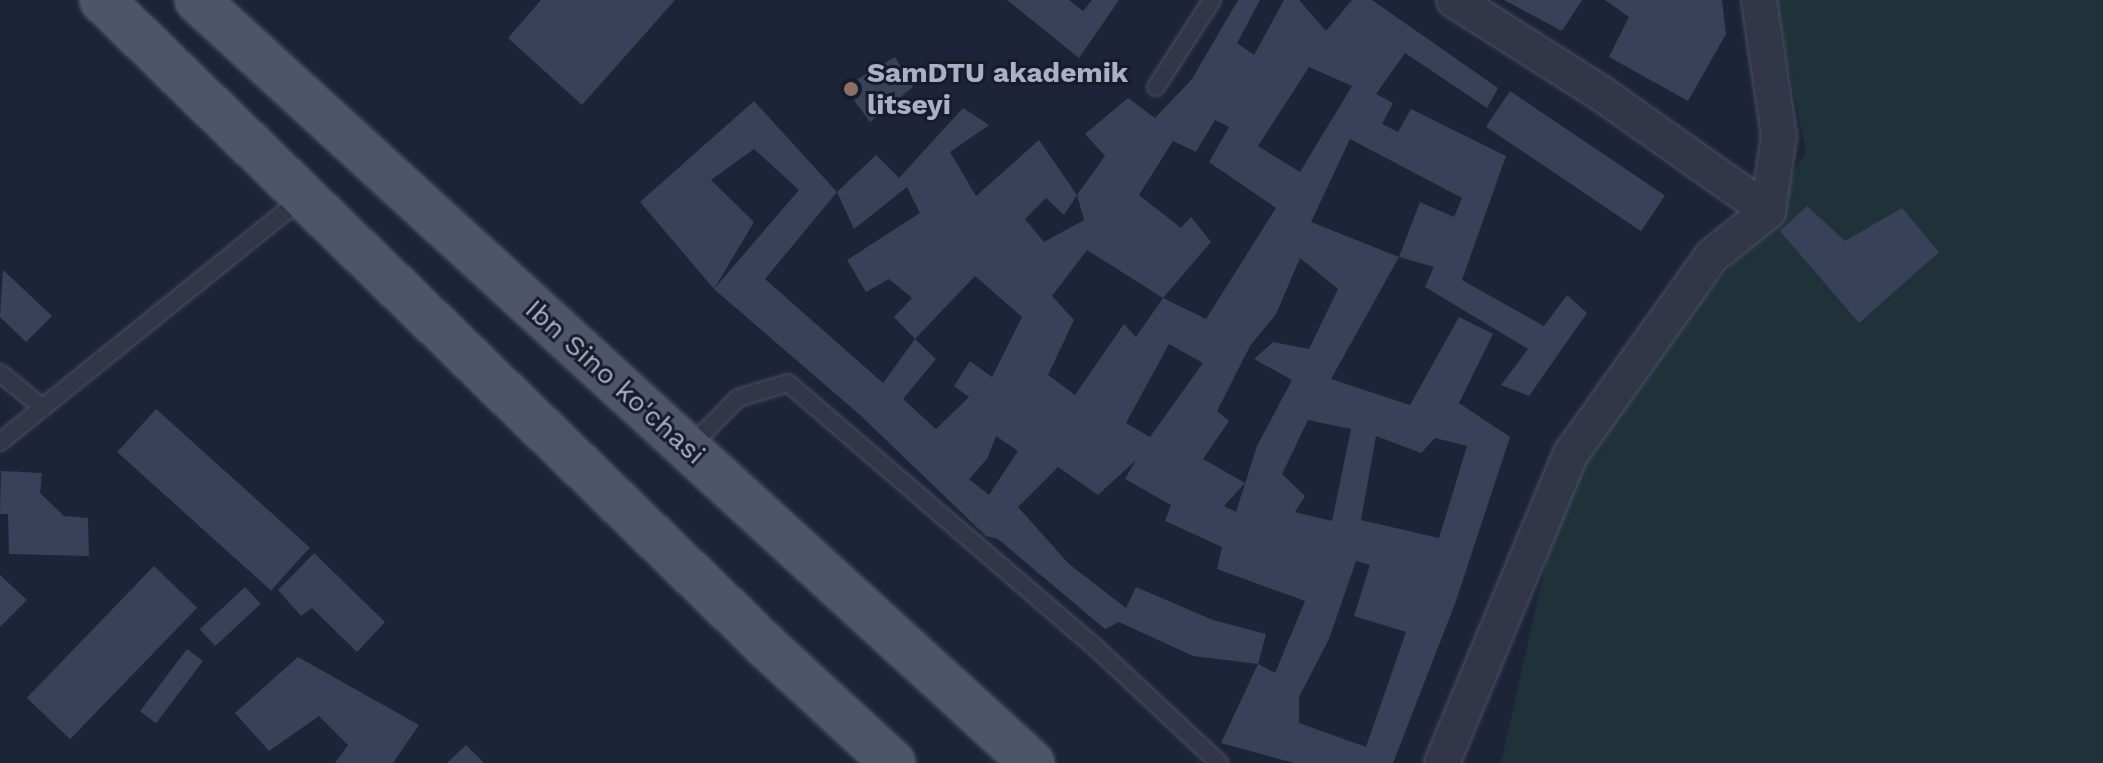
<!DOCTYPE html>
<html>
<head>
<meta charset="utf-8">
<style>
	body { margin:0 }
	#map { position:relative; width:2103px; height:763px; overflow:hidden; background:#1d2438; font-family:"Work Sans",sans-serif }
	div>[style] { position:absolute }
	.green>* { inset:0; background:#1f3239 }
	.building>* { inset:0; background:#384159; transform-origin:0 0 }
	.roads { filter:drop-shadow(0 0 2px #4b5163) drop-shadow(0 0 2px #4b5163) }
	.service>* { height:16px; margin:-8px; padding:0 8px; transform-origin:8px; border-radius:8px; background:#313748 }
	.minor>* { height:34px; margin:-17px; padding:0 17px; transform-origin:17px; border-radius:17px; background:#313748 }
	.primary>* { height:44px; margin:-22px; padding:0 22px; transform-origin:22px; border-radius:22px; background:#4e5569 }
	.dots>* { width:22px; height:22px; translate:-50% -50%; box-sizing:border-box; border:4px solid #161c2c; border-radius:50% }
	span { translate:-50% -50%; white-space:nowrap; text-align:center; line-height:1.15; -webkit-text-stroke:6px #161c2c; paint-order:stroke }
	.poi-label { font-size:28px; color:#aab0c6; font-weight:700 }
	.left { translate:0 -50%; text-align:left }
	.street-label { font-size:28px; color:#aab0c6 }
</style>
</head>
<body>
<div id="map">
	<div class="green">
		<i style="clip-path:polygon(1775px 0,2103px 0,2103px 763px,1501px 763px,1570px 455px,1740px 256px,1806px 152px)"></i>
	</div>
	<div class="building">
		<i style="clip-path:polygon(541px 0,675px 0,582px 105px,508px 38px)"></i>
		<i style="clip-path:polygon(1007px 0,1069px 0,1083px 11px,1092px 0,1119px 0,1079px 58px)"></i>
		<i style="clip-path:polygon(evenodd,1238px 0,1260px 0,1237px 43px,1254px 55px,1284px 0,1299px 0,1326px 31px,1352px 0,1372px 0,1498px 88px,1487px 108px,1405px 53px,1376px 94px,1393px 103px,1382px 124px,1398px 132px,1411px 109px,1506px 156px,1462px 280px,1544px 326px,1567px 295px,1587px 313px,1529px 396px,1501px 385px,1528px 349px,1425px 287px,1434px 267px,1399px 257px,1420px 202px,1454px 217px,1462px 198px,1350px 139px,1311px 222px,1399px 257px,1331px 379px,1410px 405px,1459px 317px,1493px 334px,1459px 403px,1510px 437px,1456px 601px,1393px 763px,1294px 763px,1221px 743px,1258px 664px,1275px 673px,1305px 601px,1217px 569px,1222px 547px,1165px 521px,1171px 505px,1125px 479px,1136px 460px,1098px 495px,1058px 467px,1018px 507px,1069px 564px,1126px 608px,1136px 587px,1213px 620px,1266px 634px,1258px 664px,1193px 656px,1119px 622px,1105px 629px,998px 539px,986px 536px,860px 415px,714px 289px,640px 202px,754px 101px,837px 192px,765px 279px,883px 383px,915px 339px,936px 359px,903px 399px,936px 429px,969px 397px,954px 386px,970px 361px,992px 377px,1022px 317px,975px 276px,915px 339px,894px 317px,912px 298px,889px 279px,866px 292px,847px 260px,920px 213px,907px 187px,854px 229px,837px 192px,876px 155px,899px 178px,963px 108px,989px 125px,950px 152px,976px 196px,1039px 140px,1077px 195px,1105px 156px,1085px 134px,1128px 98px,1155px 118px,1192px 79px,1238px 0,1309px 67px,1352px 86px,1300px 172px,1258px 146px,1309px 67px,1238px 0,1215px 120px,1229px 127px,1209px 162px,1276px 208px,1206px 319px,1163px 298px,1136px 337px,1124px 324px,1075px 395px,1048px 375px,1074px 320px,1052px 296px,1087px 250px,1163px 298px,1211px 242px,1191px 217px,1181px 228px,1139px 195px,1173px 141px,1196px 152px,1215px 120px,1238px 0,754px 149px,799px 190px,714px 289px,754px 222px,711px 180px,754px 149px,1238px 0,1077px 195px,1084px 220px,1044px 242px,1025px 219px,1046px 198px,1064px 215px,1077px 195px,1238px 0,1300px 258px,1338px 289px,1309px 349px,1273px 342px,1254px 359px,1292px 380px,1257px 446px,1236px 512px,1224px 506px,1245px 483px,1203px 459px,1229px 421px,1217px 411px,1250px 346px,1276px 314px,1300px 258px,1238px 0,1169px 344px,1203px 363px,1150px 437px,1126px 423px,1169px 344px,1238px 0,1308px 420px,1351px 429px,1332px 521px,1295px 512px,1305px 496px,1282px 474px,1308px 420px,1238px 0,996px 436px,1018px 451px,989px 495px,969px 479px,987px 459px,996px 436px,1238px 0,1376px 436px,1421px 453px,1435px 438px,1467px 446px,1439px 538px,1361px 520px,1376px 436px,1238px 0,1356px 561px,1370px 565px,1354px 616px,1406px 632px,1366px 747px,1299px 723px,1299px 697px,1329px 639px,1356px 561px)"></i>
		<i style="clip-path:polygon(1504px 0,1582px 0,1562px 31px)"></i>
		<i style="clip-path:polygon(1605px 0,1722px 0,1726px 34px,1688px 101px,1609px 57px,1629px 17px)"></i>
		<i style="clip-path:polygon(895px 57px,913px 87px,870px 122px,844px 87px)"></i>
		<i style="left:1510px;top:91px;width:187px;height:43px;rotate:34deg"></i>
		<i style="clip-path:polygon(1807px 206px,1845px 241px,1902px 208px,1939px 252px,1859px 323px,1780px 231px)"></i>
		<i style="clip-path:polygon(3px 270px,52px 316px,26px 342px,0 317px)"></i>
		<i style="left:156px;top:409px;width:207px;height:58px;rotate:42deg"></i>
		<i style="clip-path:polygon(1px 471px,42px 473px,40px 493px,64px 516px,88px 518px,89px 556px,9px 554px,8px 514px,0 514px)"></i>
		<i style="clip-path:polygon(314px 553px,385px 622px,357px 652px,312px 608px,301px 616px,278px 590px)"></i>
		<i style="left:154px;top:566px;width:60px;height:183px;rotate:44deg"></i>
		<i style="clip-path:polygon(0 575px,27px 600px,0 627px)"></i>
		<i style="left:245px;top:587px;width:23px;height:62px;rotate:47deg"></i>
		<i style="left:187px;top:649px;width:20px;height:78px;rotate:37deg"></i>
		<i style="clip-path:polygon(298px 657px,419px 725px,393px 763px,335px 763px,348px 745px,319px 716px,269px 751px,235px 713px)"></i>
		<i style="clip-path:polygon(466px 745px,484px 763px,447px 763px)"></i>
	</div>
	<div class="roads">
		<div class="service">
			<i style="left:1156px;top:87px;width:103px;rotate:-57.2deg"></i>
			<i style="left:0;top:373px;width:55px;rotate:39.1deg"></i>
			<i style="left:0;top:442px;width:390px;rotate:-38.9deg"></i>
			<i style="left:689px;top:448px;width:70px;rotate:-45.6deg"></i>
			<i style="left:738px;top:398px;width:52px;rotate:-16.7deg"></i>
			<i style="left:788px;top:383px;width:402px;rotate:40.7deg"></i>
			<i style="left:1093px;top:645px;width:173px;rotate:43.1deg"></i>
		</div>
		<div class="minor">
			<i style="left:1454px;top:0;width:175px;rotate:32.4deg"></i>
			<i style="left:1602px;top:94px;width:203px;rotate:35.2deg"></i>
			<i style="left:1442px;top:763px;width:334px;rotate:-67.4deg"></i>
			<i style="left:1570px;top:455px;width:244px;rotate:-54.5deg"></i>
			<i style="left:1712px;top:256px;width:72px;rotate:-38.8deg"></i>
			<i style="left:1768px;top:211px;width:76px;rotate:-81.7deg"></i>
			<i style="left:1779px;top:136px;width:137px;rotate:-98.4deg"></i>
		</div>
		<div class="primary">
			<i style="left:102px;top:0;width:928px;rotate:44.21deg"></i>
			<i style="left:767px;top:647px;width:171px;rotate:42.6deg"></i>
			<i style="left:197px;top:0;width:1131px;rotate:42.42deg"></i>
		</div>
	</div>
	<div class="dots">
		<i style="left:851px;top:89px;background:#8d6e63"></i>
	</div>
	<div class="poi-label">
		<span class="left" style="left:867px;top:89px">SamDTU akademik<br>litseyi</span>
	</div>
	<div class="street-label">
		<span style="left:615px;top:382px;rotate:42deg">Ibn Sino ko'chasi</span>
	</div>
</div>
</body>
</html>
